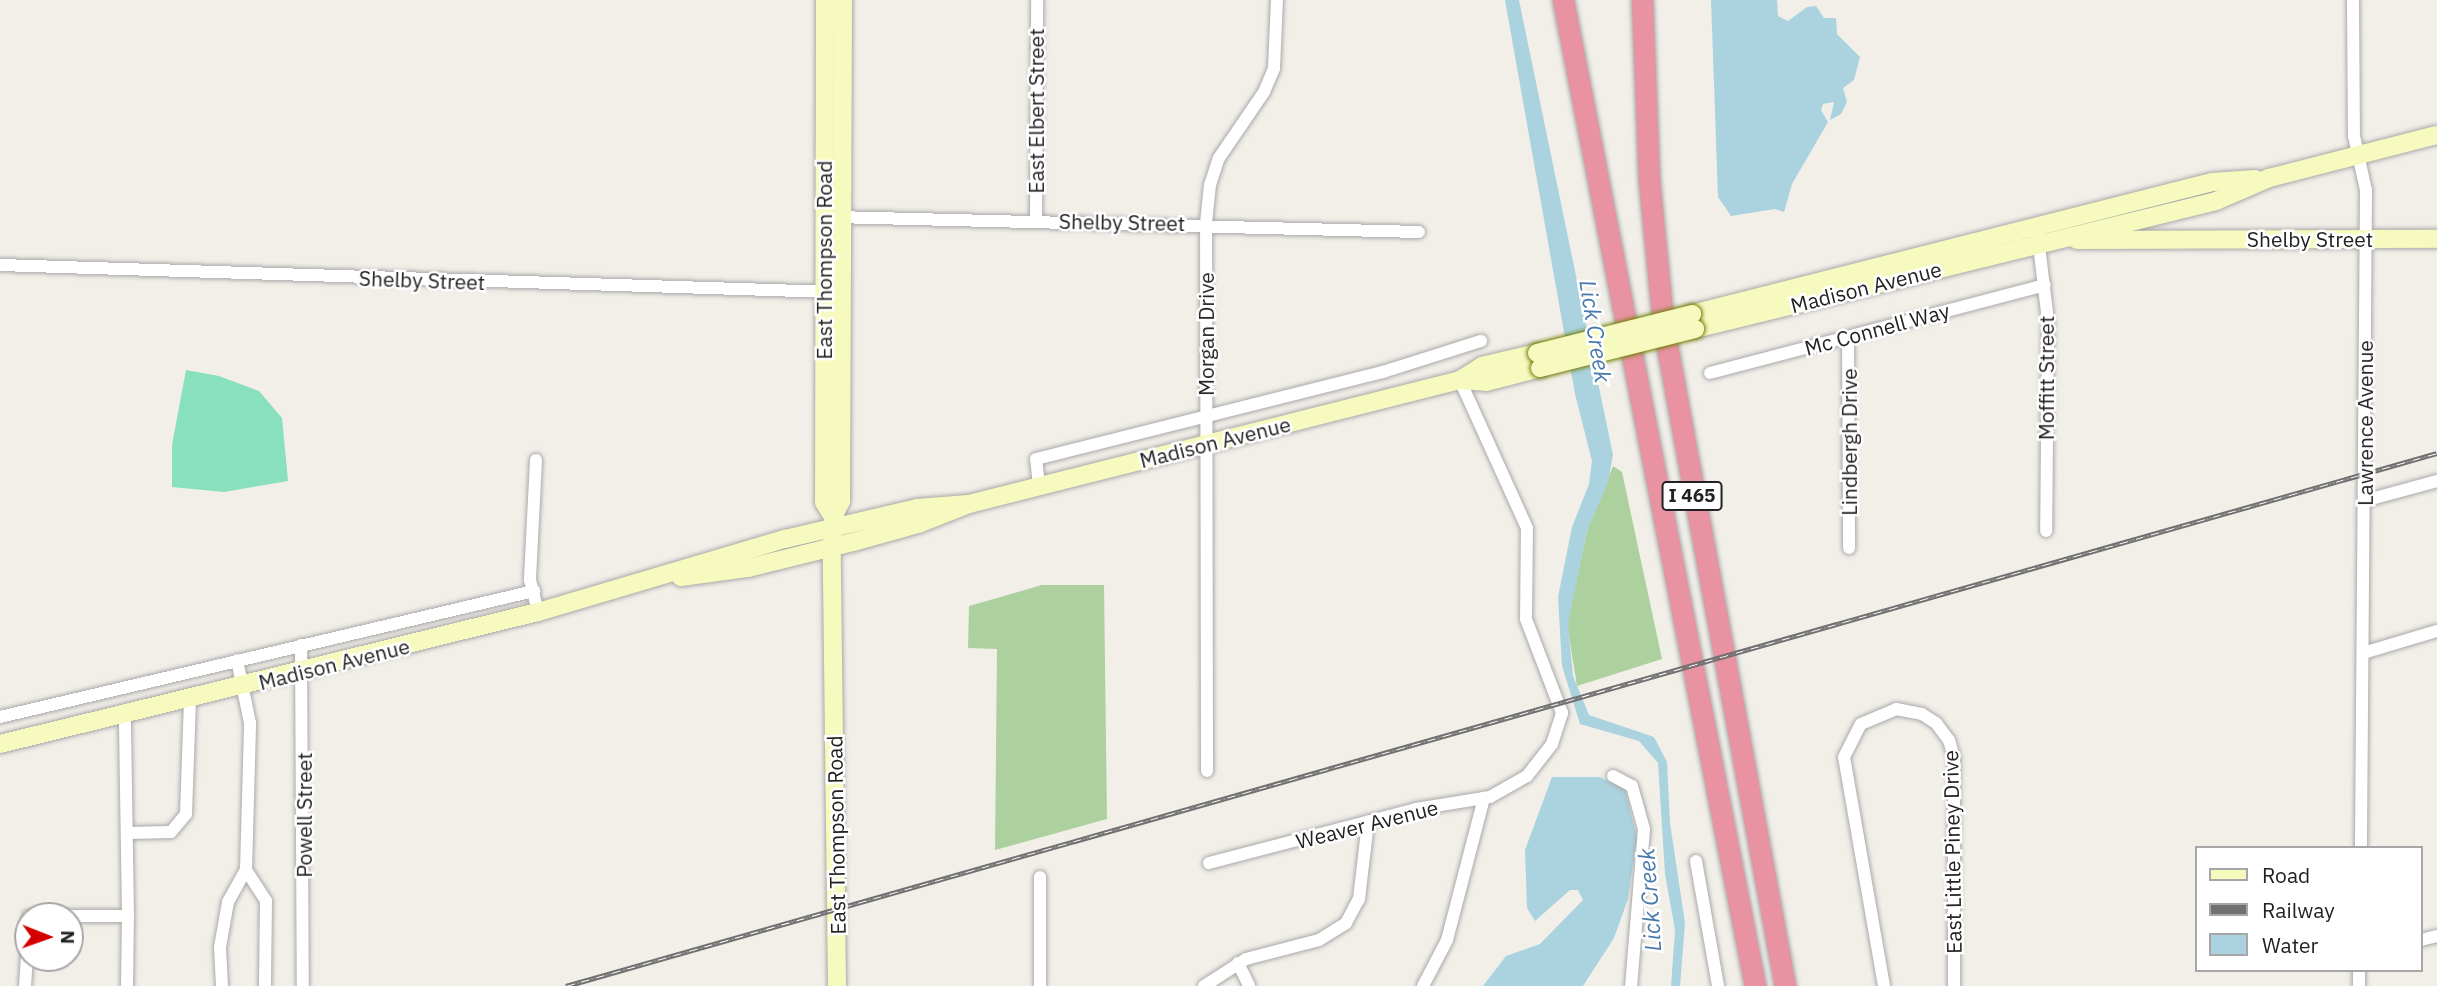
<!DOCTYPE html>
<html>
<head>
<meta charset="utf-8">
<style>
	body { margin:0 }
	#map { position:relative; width:2437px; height:986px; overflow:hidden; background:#f2efe9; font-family:"IBM Plex Sans",sans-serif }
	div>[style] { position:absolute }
	.forest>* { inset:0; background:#add19e }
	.pitch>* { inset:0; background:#88e0be }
	.water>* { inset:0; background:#aad3df }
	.roads { filter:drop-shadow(0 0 2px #a9a9a9) drop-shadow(0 0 2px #a9a9a9) }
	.minor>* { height:12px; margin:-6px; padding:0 6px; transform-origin:6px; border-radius:6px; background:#fff }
	.secondary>* { height:18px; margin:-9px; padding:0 9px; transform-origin:9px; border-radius:9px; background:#f7fabf }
	.motorway>* { height:21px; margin:-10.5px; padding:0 10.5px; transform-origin:10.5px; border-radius:10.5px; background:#e892a2 }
	.rail>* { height:5px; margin-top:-2.5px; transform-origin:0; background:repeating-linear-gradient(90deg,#fff 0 8px,#707070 0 16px); box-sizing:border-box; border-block:2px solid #707070 }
	.bridges { filter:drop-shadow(0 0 2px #707d05) drop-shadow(0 0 2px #707d05) }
	.secondary-bridge>* { height:18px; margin:-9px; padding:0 9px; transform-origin:9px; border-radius:9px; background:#f7fabf }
	span { translate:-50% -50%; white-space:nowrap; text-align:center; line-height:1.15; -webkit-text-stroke:5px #fff; paint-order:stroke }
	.shield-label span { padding:2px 5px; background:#fff; border:2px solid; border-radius:5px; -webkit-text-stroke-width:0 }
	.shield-label { font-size:19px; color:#222; font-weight:700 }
	.street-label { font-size:21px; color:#222 }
	.water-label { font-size:23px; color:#4a7aab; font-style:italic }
	.legend { position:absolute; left:2195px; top:846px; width:228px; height:126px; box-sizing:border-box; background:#fff; border:2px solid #a7a7a7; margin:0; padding:9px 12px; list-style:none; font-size:21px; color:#222 }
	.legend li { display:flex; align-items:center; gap:14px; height:35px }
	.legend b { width:35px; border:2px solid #a7a7a7 }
	.north { position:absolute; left:14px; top:902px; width:70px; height:70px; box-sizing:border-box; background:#fff; border:2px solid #a7a7a7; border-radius:50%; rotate:91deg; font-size:19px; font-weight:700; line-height:28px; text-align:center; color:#222 }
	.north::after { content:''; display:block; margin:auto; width:24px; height:32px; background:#d40000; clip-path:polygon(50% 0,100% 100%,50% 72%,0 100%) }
</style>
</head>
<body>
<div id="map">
	<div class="forest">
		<i style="clip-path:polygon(1613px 466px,1622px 472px,1662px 659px,1577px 686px,1567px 624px,1587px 531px)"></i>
		<i style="clip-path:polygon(1042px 585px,1104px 585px,1107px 819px,995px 850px,997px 649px,968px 648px,969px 606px)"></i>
	</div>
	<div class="pitch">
		<i style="clip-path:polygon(186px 370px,219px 376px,259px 391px,282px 418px,288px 481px,224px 492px,172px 487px,172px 445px)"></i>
	</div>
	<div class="water">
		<i style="clip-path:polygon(1505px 0,1519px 0,1613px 455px,1608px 482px,1587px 531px,1568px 624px,1573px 676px,1589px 715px,1654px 737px,1667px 762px,1670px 823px,1685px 923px,1680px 986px,1671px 986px,1675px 930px,1665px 874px,1658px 763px,1639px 741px,1580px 724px,1562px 666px,1558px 597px,1572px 527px,1589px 484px,1592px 461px,1575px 394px)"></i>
		<i style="clip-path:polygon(1711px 0,1777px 0,1778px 16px,1788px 21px,1807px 7px,1816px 6px,1824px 18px,1836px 18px,1837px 34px,1860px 57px,1854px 80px,1843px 88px,1847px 102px,1841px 114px,1830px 120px,1834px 102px,1823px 104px,1821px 110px,1828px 122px,1792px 184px,1784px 212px,1775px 209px,1731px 216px,1718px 197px)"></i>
		<i style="clip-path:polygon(1552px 777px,1600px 777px,1625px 789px,1637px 837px,1628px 899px,1614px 938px,1583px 986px,1483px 986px,1506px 956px,1540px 944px,1583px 900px,1578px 890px,1570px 890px,1535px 921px,1527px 908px,1525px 850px)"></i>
	</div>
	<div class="roads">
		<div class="minor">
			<i style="left:2353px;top:0;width:136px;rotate:89.6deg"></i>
			<i style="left:2354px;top:136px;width:55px;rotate:77.5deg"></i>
			<i style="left:2366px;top:190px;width:658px;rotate:90.44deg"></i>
			<i style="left:835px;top:217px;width:584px;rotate:1.47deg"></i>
			<i style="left:1036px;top:221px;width:221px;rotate:-89.7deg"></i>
			<i style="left:2038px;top:237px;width:85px;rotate:83.2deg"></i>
			<i style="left:2048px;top:321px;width:210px;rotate:90.5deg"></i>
			<i style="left:0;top:265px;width:832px;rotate:1.86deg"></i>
			<i style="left:1848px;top:337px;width:211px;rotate:89.7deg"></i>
			<i style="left:1710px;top:373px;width:346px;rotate:-14.7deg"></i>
			<i style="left:536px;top:460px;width:120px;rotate:92.9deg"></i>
			<i style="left:530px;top:580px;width:33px;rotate:76deg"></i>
			<i style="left:1039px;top:486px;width:27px;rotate:-96deg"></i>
			<i style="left:1036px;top:459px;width:358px;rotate:-14.1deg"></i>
			<i style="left:1383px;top:372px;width:103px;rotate:-17.6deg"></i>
			<i style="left:2364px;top:501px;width:76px;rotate:-15.3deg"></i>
			<i style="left:301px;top:645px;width:341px;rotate:89.7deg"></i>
			<i style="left:2363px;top:653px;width:77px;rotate:-16.6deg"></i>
			<i style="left:0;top:717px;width:549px;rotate:-13.28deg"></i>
			<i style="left:1207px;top:771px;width:548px;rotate:-90.1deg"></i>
			<i style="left:1206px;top:223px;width:38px;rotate:-84deg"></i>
			<i style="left:1210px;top:185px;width:28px;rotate:-72deg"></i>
			<i style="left:1219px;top:158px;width:80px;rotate:-55.7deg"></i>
			<i style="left:1264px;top:92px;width:26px;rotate:-67deg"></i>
			<i style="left:1274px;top:68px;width:68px;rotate:-87.5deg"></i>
			<i style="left:1613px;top:776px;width:21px;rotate:28deg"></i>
			<i style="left:1632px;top:786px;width:45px;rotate:74.4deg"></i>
			<i style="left:1644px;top:829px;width:158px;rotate:94.7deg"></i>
			<i style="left:127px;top:833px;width:44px;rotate:-1.3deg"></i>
			<i style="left:171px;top:832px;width:23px;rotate:-50deg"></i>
			<i style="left:186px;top:814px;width:115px;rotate:-88deg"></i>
			<i style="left:1696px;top:861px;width:127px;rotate:80deg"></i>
			<i style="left:1209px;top:863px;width:214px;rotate:-14.6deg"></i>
			<i style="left:1416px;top:809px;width:75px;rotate:-9.2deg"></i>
			<i style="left:1490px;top:797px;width:43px;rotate:-29.6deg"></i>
			<i style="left:1527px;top:776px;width:41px;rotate:-52deg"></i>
			<i style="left:1552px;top:744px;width:33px;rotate:-72deg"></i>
			<i style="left:1562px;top:713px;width:101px;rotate:-111deg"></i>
			<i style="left:1526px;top:619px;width:91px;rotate:-89.4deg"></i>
			<i style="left:1527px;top:528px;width:162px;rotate:-114.4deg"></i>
			<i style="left:246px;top:870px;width:37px;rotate:57deg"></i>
			<i style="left:266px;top:901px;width:85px;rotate:90.7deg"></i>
			<i style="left:1040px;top:877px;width:109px;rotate:90deg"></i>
			<i style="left:29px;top:916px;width:99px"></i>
			<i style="left:128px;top:916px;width:201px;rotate:-90.9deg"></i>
			<i style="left:2421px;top:940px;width:16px;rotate:-14deg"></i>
			<i style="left:1238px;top:963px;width:25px;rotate:64deg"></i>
			<i style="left:25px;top:986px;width:44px;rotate:-86.1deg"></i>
			<i style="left:127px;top:986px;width:70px;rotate:-89.2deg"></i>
			<i style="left:222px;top:986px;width:39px;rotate:-93deg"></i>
			<i style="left:220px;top:947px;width:46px;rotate:-79.9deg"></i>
			<i style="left:228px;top:902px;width:37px;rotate:-61deg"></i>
			<i style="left:246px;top:870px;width:147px;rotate:-88.4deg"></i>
			<i style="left:250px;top:723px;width:64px;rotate:-101.7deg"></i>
			<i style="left:1204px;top:986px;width:50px;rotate:-32.7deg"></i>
			<i style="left:1246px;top:959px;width:75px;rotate:-14.6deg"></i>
			<i style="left:1319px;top:940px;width:32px;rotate:-32deg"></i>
			<i style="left:1346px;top:923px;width:27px;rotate:-62deg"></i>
			<i style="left:1359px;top:899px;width:78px;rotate:-83.3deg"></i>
			<i style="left:1423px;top:986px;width:52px;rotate:-62.4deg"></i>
			<i style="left:1447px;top:940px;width:147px;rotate:-75.4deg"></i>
			<i style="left:1884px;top:986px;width:232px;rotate:-99.9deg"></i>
			<i style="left:1844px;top:757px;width:37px;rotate:-63deg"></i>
			<i style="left:1861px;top:724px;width:38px;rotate:-23deg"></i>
			<i style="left:1896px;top:709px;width:26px;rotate:11deg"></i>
			<i style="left:1922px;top:714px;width:17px;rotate:33deg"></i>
			<i style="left:1936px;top:723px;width:21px;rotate:53deg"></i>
			<i style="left:1949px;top:740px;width:18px;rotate:74deg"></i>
			<i style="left:1954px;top:757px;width:229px;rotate:90deg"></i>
			<i style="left:2359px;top:986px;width:16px;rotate:-90deg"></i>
		</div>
		<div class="secondary">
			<i style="left:825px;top:0;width:502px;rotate:90.11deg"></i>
			<i style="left:824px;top:502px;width:17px;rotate:59deg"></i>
			<i style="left:2077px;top:240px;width:360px;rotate:-0.2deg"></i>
			<i style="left:1692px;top:314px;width:536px;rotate:-14.24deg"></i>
			<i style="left:2212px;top:182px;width:43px;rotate:-4deg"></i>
			<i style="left:1695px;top:329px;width:536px;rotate:-13.8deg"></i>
			<i style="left:2216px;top:201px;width:58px;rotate:-23.5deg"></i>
			<i style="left:2269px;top:178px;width:173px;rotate:-14.4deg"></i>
			<i style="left:1460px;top:380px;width:26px;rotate:4deg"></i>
			<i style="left:1486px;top:382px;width:56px;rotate:-14.5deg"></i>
			<i style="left:681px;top:577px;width:68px;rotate:-7.7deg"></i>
			<i style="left:748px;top:568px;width:108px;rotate:-13.9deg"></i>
			<i style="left:853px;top:542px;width:67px;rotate:-15.5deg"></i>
			<i style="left:918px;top:524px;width:55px;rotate:-21.4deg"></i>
			<i style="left:969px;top:504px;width:506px;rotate:-14.17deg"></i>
			<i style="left:1460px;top:380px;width:26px;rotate:-32deg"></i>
			<i style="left:1482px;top:366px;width:57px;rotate:-13.3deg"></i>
			<i style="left:0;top:744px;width:554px;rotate:-13.79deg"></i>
			<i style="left:538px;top:612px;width:258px;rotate:-16.5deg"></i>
			<i style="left:785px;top:539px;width:136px;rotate:-13.2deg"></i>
			<i style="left:917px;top:508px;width:52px;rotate:-4.4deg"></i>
			<i style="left:837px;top:986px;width:439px;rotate:-90.7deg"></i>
			<i style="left:832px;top:547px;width:30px;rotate:-88deg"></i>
			<i style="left:833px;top:517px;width:18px;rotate:-63deg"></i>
			<i style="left:841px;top:501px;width:501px;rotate:-89.77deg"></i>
		</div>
		<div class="motorway">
			<i style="left:1563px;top:0;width:1005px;rotate:78.98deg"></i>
			<i style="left:1642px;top:0;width:180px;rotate:87.8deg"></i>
			<i style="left:1649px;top:180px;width:145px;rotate:84.4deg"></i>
			<i style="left:1663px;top:324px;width:673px;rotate:79.56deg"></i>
		</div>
	</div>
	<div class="rail">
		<i style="left:566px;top:986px;width:1945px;rotate:-15.9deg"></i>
	</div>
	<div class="bridges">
		<div class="secondary-bridge">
			<i style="left:1537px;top:353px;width:160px;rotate:-14.1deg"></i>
			<i style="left:1540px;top:368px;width:160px;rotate:-14.1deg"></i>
		</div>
	</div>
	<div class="shield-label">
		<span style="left:1692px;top:496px">I 465</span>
	</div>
	<div class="street-label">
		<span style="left:1036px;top:111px;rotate:-90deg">East Elbert Street</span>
		<span style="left:1122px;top:222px;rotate:1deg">Shelby Street</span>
		<span style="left:2310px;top:239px">Shelby Street</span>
		<span style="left:824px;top:260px;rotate:-90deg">East Thompson Road</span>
		<span style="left:422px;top:280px;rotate:2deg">Shelby Street</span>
		<span style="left:1866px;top:287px;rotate:-14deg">Madison Avenue</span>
		<span style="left:1877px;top:329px;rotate:-15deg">Mc Connell Way</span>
		<span style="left:1206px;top:334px;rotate:-90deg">Morgan Drive</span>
		<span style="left:2046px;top:378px;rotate:-90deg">Moffitt Street</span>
		<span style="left:2365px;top:423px;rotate:-90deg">Lawrence Avenue</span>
		<span style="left:1215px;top:442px;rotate:-14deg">Madison Avenue</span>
		<span style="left:1849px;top:442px;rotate:-90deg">Lindbergh Drive</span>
		<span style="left:334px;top:664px;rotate:-14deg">Madison Avenue</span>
		<span style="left:304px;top:815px;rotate:-90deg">Powell Street</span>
		<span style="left:1367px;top:824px;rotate:-14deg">Weaver Avenue</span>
		<span style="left:836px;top:835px;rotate:-91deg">East Thompson Road</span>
		<span style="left:1952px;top:852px;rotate:-91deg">East Little Piney Drive</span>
	</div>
	<div class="water-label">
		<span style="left:1596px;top:331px;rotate:81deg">Lick Creek</span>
		<span style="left:1649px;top:900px;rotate:-94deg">Lick Creek</span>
	</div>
	<ul class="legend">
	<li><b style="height:9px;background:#f7fabf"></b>Road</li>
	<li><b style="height:9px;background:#707070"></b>Railway</li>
	<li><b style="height:19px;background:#aad3df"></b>Water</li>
	</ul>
	<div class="north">N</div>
</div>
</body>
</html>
